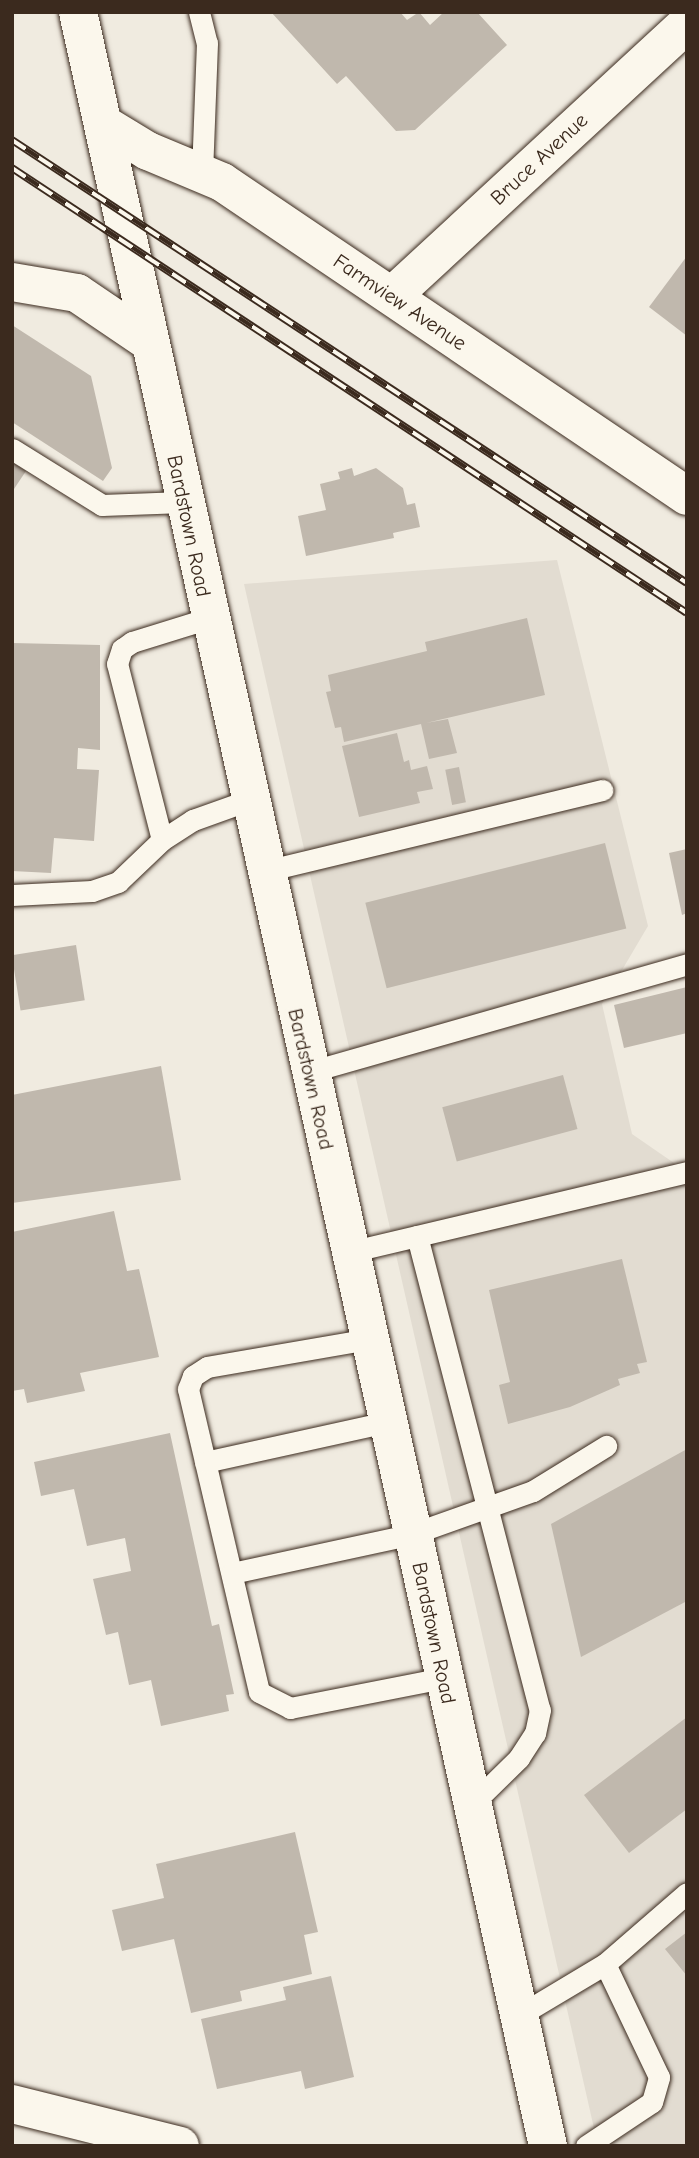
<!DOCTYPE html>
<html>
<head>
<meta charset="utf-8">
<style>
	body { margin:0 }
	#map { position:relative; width:699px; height:2158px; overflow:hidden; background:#f0ebe0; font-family:"Comic Neue",sans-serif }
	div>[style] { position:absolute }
	.built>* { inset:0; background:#e2dcd1 }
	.building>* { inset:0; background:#c0b8ad; transform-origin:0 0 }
	.roads { filter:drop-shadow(0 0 2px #3b2a1e) drop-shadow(0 0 2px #3b2a1e) }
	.lane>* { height:21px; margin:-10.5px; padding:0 10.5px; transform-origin:10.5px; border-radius:10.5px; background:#fbf7ec }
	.street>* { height:38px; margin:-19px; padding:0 19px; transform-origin:19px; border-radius:19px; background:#fbf7ec }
	.secondary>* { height:38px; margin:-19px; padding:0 19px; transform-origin:19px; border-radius:19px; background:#fbf7ec }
	.rail>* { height:8px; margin-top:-4px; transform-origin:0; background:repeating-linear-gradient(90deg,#fbf7ec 0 16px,#3b2a1e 0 32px); box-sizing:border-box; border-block:2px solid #3b2a1e }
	span { translate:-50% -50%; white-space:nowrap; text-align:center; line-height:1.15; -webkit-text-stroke:7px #fbf7ec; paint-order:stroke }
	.street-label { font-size:21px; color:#3b2a1e }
	.frame { position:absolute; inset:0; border:14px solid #3b2a1e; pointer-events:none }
</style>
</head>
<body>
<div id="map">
	<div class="built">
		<i style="clip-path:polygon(557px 560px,648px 926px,602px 1004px,632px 1134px,687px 1172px,687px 2146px,598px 2146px,244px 584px)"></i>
	</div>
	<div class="building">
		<i style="clip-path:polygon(271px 12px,400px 12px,407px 20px,419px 12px,430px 25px,444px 12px,477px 12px,507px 45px,415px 130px,396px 131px,346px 76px,337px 84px)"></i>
		<i style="clip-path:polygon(687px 256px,687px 336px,649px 307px)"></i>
		<i style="clip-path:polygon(12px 325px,91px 376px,112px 468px,103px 481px,12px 422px)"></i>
		<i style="clip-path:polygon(12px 462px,26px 471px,12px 492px)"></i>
		<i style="clip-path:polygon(352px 468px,354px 476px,376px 468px,403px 488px,407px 505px,415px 503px,420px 527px,393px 533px,394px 538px,306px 556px,298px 516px,326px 510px,320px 484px,340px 479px,338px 472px)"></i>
		<i style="clip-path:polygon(527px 618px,545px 695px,426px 723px,448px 719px,457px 753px,429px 759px,421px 724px,344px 742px,341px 727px,335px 728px,326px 692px,331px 691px,328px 675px,427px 651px,425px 642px)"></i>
		<i style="clip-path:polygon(12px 643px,100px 645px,100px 750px,78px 748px,77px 769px,99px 770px,94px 841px,54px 838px,51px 873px,12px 871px)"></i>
		<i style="clip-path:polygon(397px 733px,404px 762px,409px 760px,411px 770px,427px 766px,433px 789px,417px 792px,420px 803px,359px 817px,342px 746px)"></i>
		<i style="left:459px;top:767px;width:36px;height:14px;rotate:79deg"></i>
		<i style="left:605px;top:843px;width:88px;height:247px;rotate:76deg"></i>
		<i style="clip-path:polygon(687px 849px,687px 913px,682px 915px,669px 853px)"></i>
		<i style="left:76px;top:945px;width:56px;height:65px;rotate:81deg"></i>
		<i style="clip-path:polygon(687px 987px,687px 1033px,624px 1048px,614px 1005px)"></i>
		<i style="clip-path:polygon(161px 1066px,181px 1180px,12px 1203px,12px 1095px)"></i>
		<i style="left:563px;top:1075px;width:56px;height:125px;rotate:75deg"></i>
		<i style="clip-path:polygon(114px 1211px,127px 1271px,139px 1269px,159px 1357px,80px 1373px,85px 1391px,27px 1403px,24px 1389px,12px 1391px,12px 1232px)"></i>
		<i style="clip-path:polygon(622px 1259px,647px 1362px,637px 1364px,640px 1373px,618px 1379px,620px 1385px,570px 1407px,508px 1424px,499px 1385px,510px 1382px,489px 1290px)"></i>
		<i style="clip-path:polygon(170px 1433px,212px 1626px,219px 1624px,234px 1694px,226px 1695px,229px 1711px,161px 1726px,151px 1680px,129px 1685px,118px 1632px,106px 1635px,93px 1579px,131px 1571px,125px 1538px,87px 1546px,74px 1489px,41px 1496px,34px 1462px)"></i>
		<i style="clip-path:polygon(687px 1449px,687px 1601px,581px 1657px,551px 1524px)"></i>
		<i style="clip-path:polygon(687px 1717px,687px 1809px,629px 1853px,584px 1795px)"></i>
		<i style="clip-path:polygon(295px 1832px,318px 1932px,304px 1935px,312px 1974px,240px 1991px,242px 2001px,191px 2013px,174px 1939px,122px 1951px,112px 1910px,164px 1898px,156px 1864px)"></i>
		<i style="clip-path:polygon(687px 1932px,687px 1976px,665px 1949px)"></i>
		<i style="clip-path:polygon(331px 1976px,354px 2077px,305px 2089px,301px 2071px,217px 2089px,201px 2019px,286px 2000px,283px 1987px)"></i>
	</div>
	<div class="roads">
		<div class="lane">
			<i style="left:199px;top:12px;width:32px;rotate:76deg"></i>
			<i style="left:207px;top:43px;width:128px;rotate:92.2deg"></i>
			<i style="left:12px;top:449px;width:106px;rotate:31.9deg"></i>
			<i style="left:102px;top:505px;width:81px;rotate:-2.1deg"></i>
			<i style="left:162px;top:840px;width:182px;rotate:-104.3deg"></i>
			<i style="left:117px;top:664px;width:16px;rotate:-72deg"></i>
			<i style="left:122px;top:649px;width:12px;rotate:-35deg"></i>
			<i style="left:132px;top:642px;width:81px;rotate:-17.3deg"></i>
			<i style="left:265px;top:871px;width:347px;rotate:-13.5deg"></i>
			<i style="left:12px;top:895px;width:80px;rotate:-2.9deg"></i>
			<i style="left:92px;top:891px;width:28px;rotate:-19deg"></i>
			<i style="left:118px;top:882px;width:61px;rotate:-43.7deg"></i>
			<i style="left:162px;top:840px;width:37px;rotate:-33deg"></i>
			<i style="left:193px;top:820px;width:59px;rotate:-19.7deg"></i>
			<i style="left:309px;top:1072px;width:393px;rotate:-15.9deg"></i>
			<i style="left:417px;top:1236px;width:490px;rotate:75.5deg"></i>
			<i style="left:540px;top:1710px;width:24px;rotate:102deg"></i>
			<i style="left:535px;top:1733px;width:30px;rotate:123deg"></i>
			<i style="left:519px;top:1758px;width:66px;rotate:135.6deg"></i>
			<i style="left:349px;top:1252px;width:347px;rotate:-13.3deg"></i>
			<i style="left:369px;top:1339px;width:164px;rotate:170.2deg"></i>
			<i style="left:207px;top:1367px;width:17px;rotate:147deg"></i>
			<i style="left:193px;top:1376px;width:14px;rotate:111deg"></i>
			<i style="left:188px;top:1389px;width:311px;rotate:76.8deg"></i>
			<i style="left:259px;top:1692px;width:35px;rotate:27deg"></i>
			<i style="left:290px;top:1708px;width:156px;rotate:-11.1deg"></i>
			<i style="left:205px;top:1462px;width:186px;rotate:-12.4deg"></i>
			<i style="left:232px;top:1573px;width:184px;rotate:-12.2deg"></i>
			<i style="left:412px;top:1534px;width:128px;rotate:-19.6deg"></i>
			<i style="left:533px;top:1491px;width:86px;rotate:-31.7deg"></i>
			<i style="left:518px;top:2016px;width:101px;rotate:-30.9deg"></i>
			<i style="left:605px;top:1964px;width:108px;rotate:-40.9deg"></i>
			<i style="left:586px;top:2146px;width:79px;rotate:-33.7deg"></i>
			<i style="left:652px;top:2102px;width:26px;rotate:-74deg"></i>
			<i style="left:659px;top:2077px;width:125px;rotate:-115.5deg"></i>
		</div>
		<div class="street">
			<i style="left:105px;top:125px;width:50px;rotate:31.2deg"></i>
			<i style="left:148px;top:151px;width:80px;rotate:22.7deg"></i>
			<i style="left:222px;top:182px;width:561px;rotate:34.03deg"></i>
			<i style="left:12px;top:282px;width:66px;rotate:9.6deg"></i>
			<i style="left:77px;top:293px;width:86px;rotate:34.1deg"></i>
			<i style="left:392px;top:296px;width:401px;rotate:-42.7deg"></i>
		</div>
		<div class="secondary">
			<i style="left:78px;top:12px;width:2185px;rotate:77.58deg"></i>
			<i style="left:12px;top:2104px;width:173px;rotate:14deg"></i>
		</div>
	</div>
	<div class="rail">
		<i style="left:12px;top:140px;width:807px;rotate:33.28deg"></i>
		<i style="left:12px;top:168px;width:808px;rotate:33.4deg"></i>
	</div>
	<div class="street-label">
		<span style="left:539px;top:159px;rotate:-43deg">Bruce Avenue</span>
		<span style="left:400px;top:302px;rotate:34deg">Farmview Avenue</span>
		<span style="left:189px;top:526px;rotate:78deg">Bardstown Road</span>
		<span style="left:311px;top:1079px;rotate:77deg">Bardstown Road</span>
		<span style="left:434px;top:1633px;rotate:78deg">Bardstown Road</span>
	</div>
	<div class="frame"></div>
</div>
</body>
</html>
